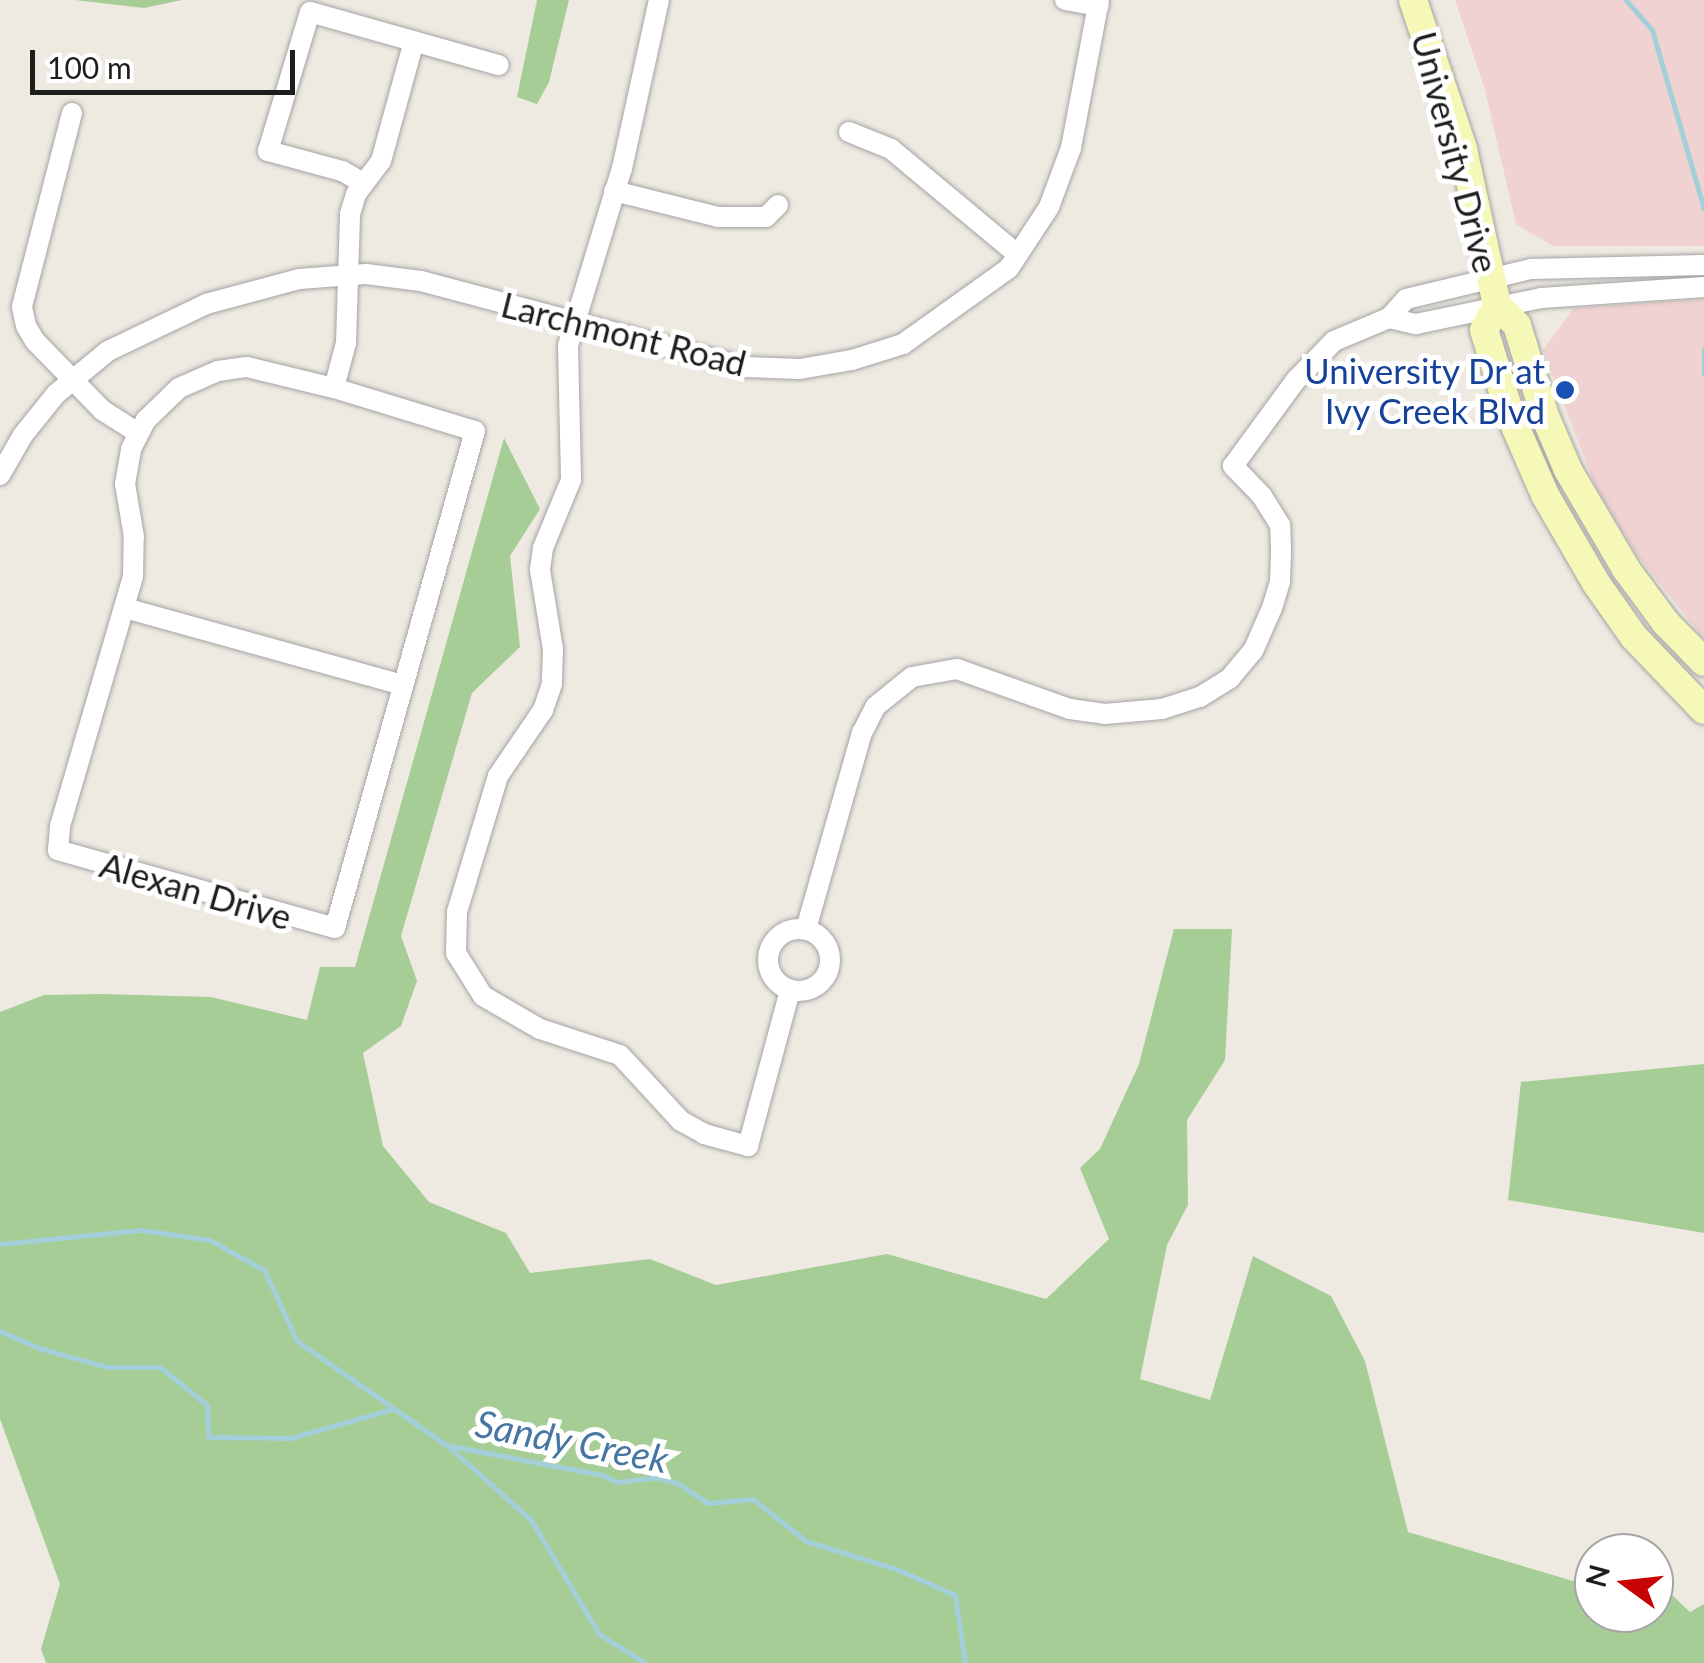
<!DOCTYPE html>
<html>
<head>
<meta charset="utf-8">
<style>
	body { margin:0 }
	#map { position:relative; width:1704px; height:1663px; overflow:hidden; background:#eeeae2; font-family:Lato,sans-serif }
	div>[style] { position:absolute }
	.commercial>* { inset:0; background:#efd2d1 }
	.forest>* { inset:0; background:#a7cd97 }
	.stream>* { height:5px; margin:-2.5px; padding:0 2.5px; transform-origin:2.5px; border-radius:2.5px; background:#a3cfdb }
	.roads { filter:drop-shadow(0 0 2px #a4a4a4) drop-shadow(0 0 2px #a4a4a4) }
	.minor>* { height:20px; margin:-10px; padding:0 10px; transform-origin:10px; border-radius:10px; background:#fff }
	.minor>.ring { margin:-10px; padding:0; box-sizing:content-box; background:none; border:20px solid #fff; border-radius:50% }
	.secondary>* { height:28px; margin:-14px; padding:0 14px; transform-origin:14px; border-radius:14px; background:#f5f8b6 }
	.dots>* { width:28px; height:28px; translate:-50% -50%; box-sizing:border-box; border:5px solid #fff; border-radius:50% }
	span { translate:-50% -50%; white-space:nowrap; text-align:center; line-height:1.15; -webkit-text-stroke:10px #fff; paint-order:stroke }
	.street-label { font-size:35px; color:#1d1d1d }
	.transit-label { font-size:35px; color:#164399 }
	.right { translate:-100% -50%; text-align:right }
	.water-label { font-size:38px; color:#4876a3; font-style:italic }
	.north { position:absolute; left:1574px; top:1533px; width:100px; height:100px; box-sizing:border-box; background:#fff; border:2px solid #a5a5a5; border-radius:50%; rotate:285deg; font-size:28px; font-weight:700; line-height:40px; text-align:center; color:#1d1d1d }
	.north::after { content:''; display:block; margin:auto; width:35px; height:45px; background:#c70304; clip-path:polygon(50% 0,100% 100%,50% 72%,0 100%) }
	.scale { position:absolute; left:30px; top:50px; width:265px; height:45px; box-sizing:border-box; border:5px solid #1d1d1d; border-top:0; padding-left:12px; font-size:30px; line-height:35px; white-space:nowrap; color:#1d1d1d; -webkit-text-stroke:8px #fff; paint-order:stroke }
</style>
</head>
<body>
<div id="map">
	<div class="commercial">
		<i style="clip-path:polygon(1455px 0,1704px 0,1704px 246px,1553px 246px,1516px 224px,1485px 90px)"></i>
		<i style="clip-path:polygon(1704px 299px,1704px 639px,1637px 555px,1596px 488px,1543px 350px,1574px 308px)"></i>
	</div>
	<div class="forest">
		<i style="clip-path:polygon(75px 0,182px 0,144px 8px)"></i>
		<i style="clip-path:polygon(537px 0,569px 0,549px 82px,537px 104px,517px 97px)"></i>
		<i style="clip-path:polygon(504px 438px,540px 509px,510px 556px,520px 647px,472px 693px,401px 936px,417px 981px,401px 1026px,363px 1053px,383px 1146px,429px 1202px,506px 1233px,530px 1273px,650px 1259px,716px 1285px,887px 1254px,1046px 1299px,1109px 1239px,1080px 1168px,1100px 1149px,1139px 1064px,1174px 929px,1232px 929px,1225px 1060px,1187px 1120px,1188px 1205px,1167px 1245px,1140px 1379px,1210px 1400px,1253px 1256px,1331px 1296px,1365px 1361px,1408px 1532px,1580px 1583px,1594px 1555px,1594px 1613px,1654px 1613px,1654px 1578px,1690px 1612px,1704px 1604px,1704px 1663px,46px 1663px,41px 1649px,60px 1584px,0 1419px,0 1012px,44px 995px,103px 994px,211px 997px,307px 1020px,320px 967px,355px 967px)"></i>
		<i style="clip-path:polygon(1704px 1064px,1704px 1233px,1508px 1200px,1521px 1082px)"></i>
	</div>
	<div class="stream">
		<i style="left:1626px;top:0;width:40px;rotate:49deg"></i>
		<i style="left:1652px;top:30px;width:186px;rotate:73.8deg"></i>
		<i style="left:1704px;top:349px;width:25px;rotate:90deg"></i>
		<i style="left:0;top:1244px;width:142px;rotate:-5.7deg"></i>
		<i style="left:141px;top:1230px;width:70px;rotate:8.2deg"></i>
		<i style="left:210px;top:1240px;width:62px;rotate:29.1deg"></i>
		<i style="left:264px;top:1270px;width:78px;rotate:65.1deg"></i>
		<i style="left:297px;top:1341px;width:182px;rotate:34.9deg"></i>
		<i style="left:446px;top:1445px;width:159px;rotate:10.9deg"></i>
		<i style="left:602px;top:1475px;width:17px;rotate:24deg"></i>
		<i style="left:618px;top:1482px;width:38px;rotate:-7deg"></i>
		<i style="left:656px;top:1477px;width:22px;rotate:16deg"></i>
		<i style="left:677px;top:1483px;width:37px;rotate:33deg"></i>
		<i style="left:708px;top:1503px;width:45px;rotate:-5.1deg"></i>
		<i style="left:753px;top:1499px;width:68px;rotate:38.4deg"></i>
		<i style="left:806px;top:1541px;width:97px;rotate:17.3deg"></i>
		<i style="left:899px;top:1570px;width:61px;rotate:24.1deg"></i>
		<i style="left:955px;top:1595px;width:69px;rotate:81.6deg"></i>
		<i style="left:0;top:1331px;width:43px;rotate:23.6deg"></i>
		<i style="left:39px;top:1348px;width:71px;rotate:15.6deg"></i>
		<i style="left:107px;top:1367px;width:53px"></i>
		<i style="left:160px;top:1367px;width:60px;rotate:39deg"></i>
		<i style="left:207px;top:1405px;width:32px;rotate:88deg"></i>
		<i style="left:208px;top:1437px;width:83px;rotate:0.7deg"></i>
		<i style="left:291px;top:1438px;width:106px;rotate:-15.9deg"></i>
		<i style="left:449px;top:1447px;width:110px;rotate:41.7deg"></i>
		<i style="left:531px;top:1520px;width:133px;rotate:59.2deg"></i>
		<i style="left:599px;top:1634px;width:54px;rotate:32.2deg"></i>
	</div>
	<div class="roads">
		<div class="minor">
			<i style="left:659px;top:0;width:172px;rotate:102.4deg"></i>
			<i style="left:622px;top:168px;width:186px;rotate:106.9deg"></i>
			<i style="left:568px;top:346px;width:134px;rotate:88.7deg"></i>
			<i style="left:571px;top:480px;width:74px;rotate:112.4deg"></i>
			<i style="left:543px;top:548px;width:22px;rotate:98deg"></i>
			<i style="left:540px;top:570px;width:80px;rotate:80.7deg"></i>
			<i style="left:553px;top:649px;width:35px;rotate:92deg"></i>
			<i style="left:552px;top:684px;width:28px;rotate:109deg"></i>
			<i style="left:543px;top:710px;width:80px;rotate:124.3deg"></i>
			<i style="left:498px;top:776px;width:142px;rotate:106.8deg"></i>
			<i style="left:457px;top:912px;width:41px;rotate:91.4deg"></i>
			<i style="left:456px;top:953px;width:51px;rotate:57.9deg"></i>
			<i style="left:483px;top:996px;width:66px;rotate:30.1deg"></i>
			<i style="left:540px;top:1029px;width:84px;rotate:18deg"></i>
			<i style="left:620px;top:1055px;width:90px;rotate:47.3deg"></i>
			<i style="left:681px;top:1121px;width:26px;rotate:29deg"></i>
			<i style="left:704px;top:1134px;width:46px;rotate:15.3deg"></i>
			<i style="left:748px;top:1146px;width:162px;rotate:-74.9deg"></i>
			<i style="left:1065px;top:0;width:34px;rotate:10deg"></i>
			<i style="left:72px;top:113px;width:200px;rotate:104.5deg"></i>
			<i style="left:22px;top:307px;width:19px;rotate:78deg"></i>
			<i style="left:26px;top:326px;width:17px;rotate:59deg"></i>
			<i style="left:35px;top:341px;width:96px;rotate:45.8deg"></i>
			<i style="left:102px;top:410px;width:43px;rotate:32.6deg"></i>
			<i style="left:849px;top:132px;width:45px;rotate:22deg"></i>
			<i style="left:891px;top:149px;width:165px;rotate:39.8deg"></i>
			<i style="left:363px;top:183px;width:24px;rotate:-150deg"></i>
			<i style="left:342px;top:171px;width:77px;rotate:-164.9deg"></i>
			<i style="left:268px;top:151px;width:145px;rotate:-73.2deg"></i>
			<i style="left:310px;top:12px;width:196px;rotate:15.7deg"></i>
			<i style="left:614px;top:191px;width:107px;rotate:14deg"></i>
			<i style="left:718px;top:217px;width:48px"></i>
			<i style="left:766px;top:217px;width:17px;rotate:-45deg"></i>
			<i style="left:1389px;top:318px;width:28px;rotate:13deg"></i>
			<i style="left:1416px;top:324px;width:128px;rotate:-11.7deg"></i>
			<i style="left:1541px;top:298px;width:163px;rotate:-3.9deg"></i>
			<i style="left:247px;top:367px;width:89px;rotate:13.6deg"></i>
			<i style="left:334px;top:388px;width:147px;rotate:17deg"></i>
			<i style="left:475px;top:431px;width:516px;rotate:105.73deg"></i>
			<i style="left:335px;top:928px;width:288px;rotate:-164.3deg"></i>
			<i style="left:58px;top:850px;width:24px;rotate:-85deg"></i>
			<i style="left:60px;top:826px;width:260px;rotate:-73.7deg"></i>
			<i style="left:133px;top:576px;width:39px;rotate:-89deg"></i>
			<i style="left:134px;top:537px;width:54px;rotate:-99.6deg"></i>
			<i style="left:125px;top:484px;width:36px;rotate:-80deg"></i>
			<i style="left:131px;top:449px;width:33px;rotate:-63deg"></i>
			<i style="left:146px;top:420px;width:46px;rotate:-44.1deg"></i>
			<i style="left:179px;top:388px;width:43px;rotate:-23.6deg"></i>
			<i style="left:218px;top:371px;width:29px;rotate:-8deg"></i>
			<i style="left:334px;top:388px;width:47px;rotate:-75.1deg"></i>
			<i style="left:346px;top:343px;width:129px;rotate:-88.2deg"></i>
			<i style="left:350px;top:214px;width:21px;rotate:-73deg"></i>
			<i style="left:356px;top:194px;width:41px;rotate:-52.9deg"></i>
			<i style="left:381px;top:161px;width:124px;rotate:-74.6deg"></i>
			<i style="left:0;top:475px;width:46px;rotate:-60.1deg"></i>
			<i style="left:23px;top:435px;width:53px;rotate:-51.2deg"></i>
			<i style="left:56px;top:394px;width:67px;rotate:-39.6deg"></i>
			<i style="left:108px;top:351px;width:109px;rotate:-25.6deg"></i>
			<i style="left:206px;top:304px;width:96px;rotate:-15deg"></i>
			<i style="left:299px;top:279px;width:67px;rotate:-4.3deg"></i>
			<i style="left:366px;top:274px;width:55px;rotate:7.3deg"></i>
			<i style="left:421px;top:281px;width:335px;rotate:14.9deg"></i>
			<i style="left:745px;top:367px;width:55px;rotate:2.1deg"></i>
			<i style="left:800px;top:369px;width:53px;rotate:-9.8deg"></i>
			<i style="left:852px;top:360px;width:53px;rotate:-17.4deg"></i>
			<i style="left:903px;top:344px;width:130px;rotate:-35.6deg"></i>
			<i style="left:1009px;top:268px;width:73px;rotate:-56.7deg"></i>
			<i style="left:1049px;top:207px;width:63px;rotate:-69.6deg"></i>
			<i style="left:1071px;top:148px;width:151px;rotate:-79.3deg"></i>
			<i style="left:125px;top:608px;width:288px;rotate:15.5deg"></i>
			<i class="ring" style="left:768px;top:929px;width:42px;height:42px"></i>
			<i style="left:806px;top:929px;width:204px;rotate:-74.1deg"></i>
			<i style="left:862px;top:733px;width:30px;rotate:-63deg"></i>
			<i style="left:876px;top:706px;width:46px;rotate:-38.9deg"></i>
			<i style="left:912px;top:677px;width:46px;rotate:-10.1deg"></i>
			<i style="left:957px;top:669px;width:120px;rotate:19.5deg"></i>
			<i style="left:1070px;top:709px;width:35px;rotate:8deg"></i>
			<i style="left:1105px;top:714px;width:57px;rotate:-5deg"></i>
			<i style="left:1162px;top:709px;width:40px;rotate:-18deg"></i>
			<i style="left:1200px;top:697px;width:36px;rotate:-32deg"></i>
			<i style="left:1230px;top:678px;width:35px;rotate:-50deg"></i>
			<i style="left:1253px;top:651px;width:47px;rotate:-66.2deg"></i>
			<i style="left:1272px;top:608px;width:28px;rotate:-73deg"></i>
			<i style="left:1280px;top:581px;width:32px;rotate:-88deg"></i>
			<i style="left:1281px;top:549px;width:24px;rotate:-92deg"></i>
			<i style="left:1280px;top:525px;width:34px;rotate:-122deg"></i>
			<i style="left:1262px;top:496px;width:42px;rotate:-134deg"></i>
			<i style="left:1233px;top:466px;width:107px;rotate:-53.8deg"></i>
			<i style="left:1296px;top:380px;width:54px;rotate:-45.7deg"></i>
			<i style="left:1334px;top:341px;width:60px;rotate:-22.7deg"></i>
			<i style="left:1389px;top:318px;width:25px;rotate:-48deg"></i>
			<i style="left:1406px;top:299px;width:129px;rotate:-13.5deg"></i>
			<i style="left:1531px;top:269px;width:173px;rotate:-1.3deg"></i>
		</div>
		<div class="secondary">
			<i style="left:1413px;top:0;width:157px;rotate:71.4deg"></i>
			<i style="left:1463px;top:149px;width:160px;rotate:77.7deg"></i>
			<i style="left:1497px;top:305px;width:28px;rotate:45deg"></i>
			<i style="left:1517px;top:325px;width:95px;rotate:72.9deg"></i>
			<i style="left:1545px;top:416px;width:59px;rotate:66.9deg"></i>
			<i style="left:1568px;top:470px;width:115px;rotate:59.6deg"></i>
			<i style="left:1626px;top:569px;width:67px;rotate:53.5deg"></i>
			<i style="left:1666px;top:623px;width:54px;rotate:45.7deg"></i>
			<i style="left:1497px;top:305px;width:28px;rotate:117deg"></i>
			<i style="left:1484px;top:330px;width:91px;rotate:72.8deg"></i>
			<i style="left:1511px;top:417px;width:85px;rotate:66.4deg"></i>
			<i style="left:1545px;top:495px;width:102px;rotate:59.9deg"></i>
			<i style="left:1596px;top:583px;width:66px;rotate:54.9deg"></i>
			<i style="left:1634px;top:637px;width:101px;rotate:46.2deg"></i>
		</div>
	</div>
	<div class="dots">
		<i style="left:1565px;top:390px;background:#1a4fb4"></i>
	</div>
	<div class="street-label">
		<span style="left:1456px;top:152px;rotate:75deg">University Drive</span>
		<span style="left:624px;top:333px;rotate:14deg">Larchmont Road</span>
		<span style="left:196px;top:890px;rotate:16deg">Alexan Drive</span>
	</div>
	<div class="transit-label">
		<span class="right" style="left:1545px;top:390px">University Dr at<br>Ivy Creek Blvd</span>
	</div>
	<div class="water-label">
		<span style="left:572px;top:1441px;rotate:11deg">Sandy Creek</span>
	</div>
	<div class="north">N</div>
	<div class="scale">100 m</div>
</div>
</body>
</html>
